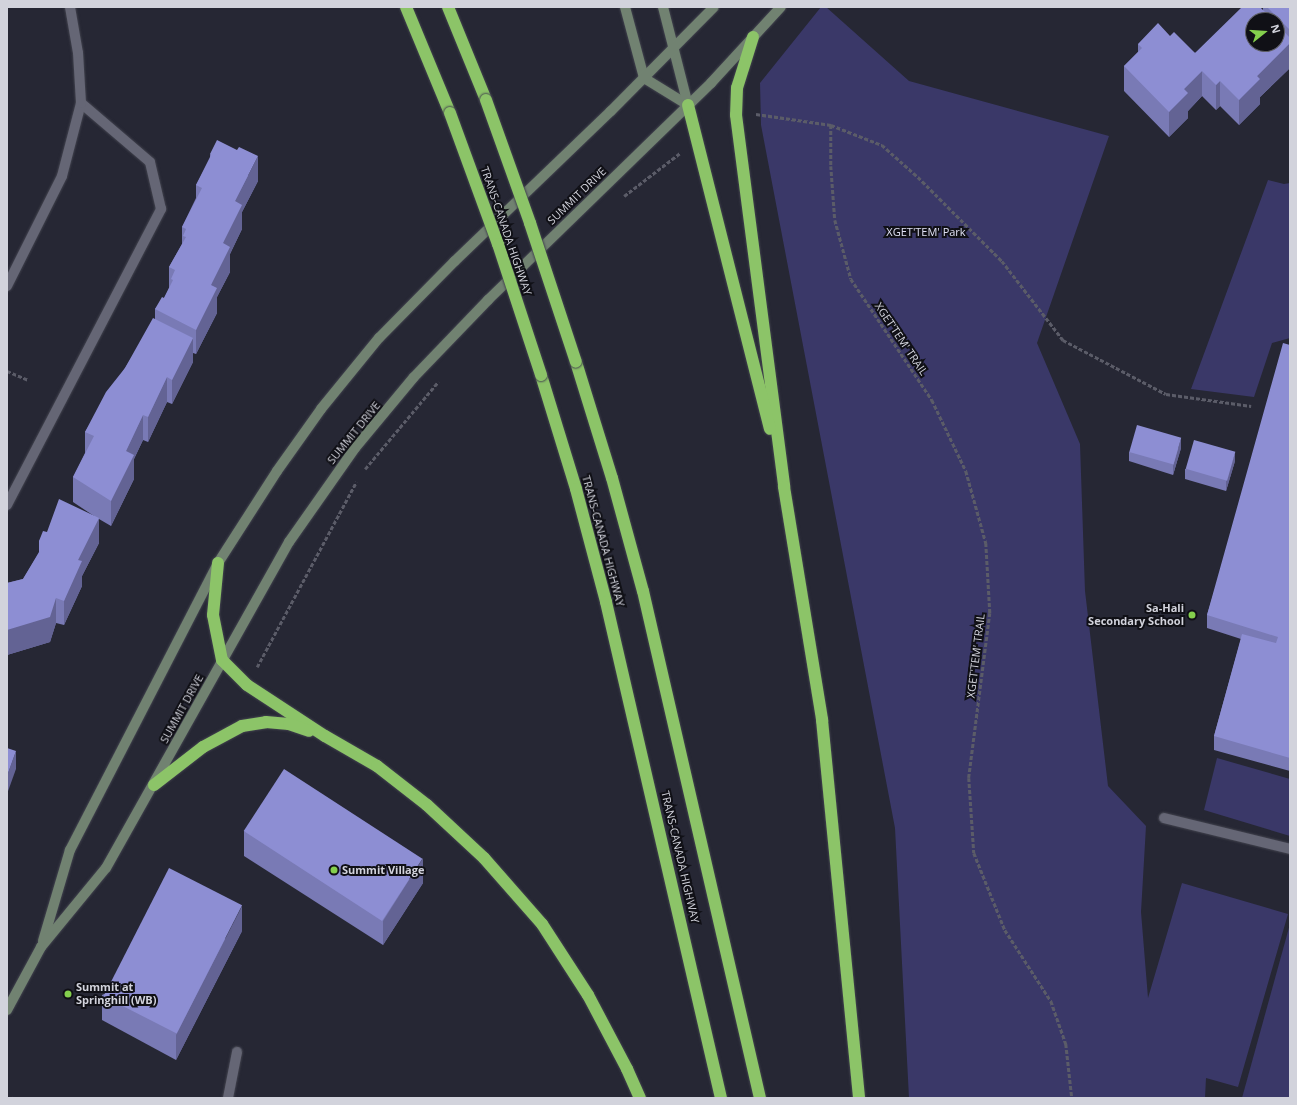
<!DOCTYPE html>
<html>
<head>
<meta charset="utf-8">
<style>
	body { margin:0 }
	#map { position:relative; width:1297px; height:1105px; overflow:hidden; background:#262734; font-family:"Open Sans",sans-serif }
	div>[style] { position:absolute }
	.green>* { inset:0; background:#3a3868 }
	.path>* { height:2.5px; margin-top:-1.25px; transform-origin:0; background:repeating-linear-gradient(90deg,#5b5c68 0 4px,transparent 0 6px) }
	.roads { filter:drop-shadow(0 0 1px #42434e) drop-shadow(0 0 1px #42434e) }
	.lane>* { height:10px; margin:-5px; padding:0 5px; transform-origin:5px; border-radius:5px; background:#656675 }
	.street>* { height:10px; margin:-5px; padding:0 5px; transform-origin:5px; border-radius:5px; background:#656675 }
	.secondary>* { height:10px; margin:-5px; padding:0 5px; transform-origin:5px; border-radius:5px; background:#718271 }
	.highway>* { height:12px; margin:-6px; padding:0 6px; transform-origin:6px; border-radius:6px; background:#8cc468 }
	.bridges { filter:drop-shadow(0 0 1px #42434e) drop-shadow(0 0 1px #42434e) }
	.highway-bridge>* { height:12px; margin:-6px; padding:0 6px; transform-origin:6px; border-radius:6px; background:#8cc468 }
	.wall>* { inset:0; background:#797ab5 }
	.shaded-wall>* { inset:0; background:#636394 }
	.building>* { inset:0; background:#8d8ed3; transform-origin:0 0 }
	.dots>* { width:11px; height:11px; translate:-50% -50%; box-sizing:border-box; border:2px solid #101016; border-radius:50% }
	span { translate:-50% -50%; white-space:nowrap; text-align:center; line-height:1.15; -webkit-text-stroke:4px #101016; paint-order:stroke }
	.street-label { font-size:11px; color:#d2d3dc }
	.park-label { font-size:11px; color:#e0e1f4 }
	.poi-label { font-size:11px; color:#d2d3dc; font-weight:700 }
	.right { translate:-100% -50%; text-align:right }
	.left { translate:0 -50%; text-align:left }
	.frame { position:absolute; inset:0; border:8px solid #d2d3dc; pointer-events:none }
	.north { position:absolute; left:1245px; top:12px; width:40px; height:40px; box-sizing:border-box; background:#101016; border:1px solid #5e5e65; border-radius:50%; rotate:73deg; font-size:11px; font-weight:700; line-height:16px; text-align:center; color:#d2d3dc }
	.north::after { content:''; display:block; margin:auto; width:14px; height:18px; background:#84cf4d; clip-path:polygon(50% 0,100% 100%,50% 72%,0 100%) }
</style>
</head>
<body>
<div id="map">
	<div class="green">
		<i style="clip-path:polygon(821px 7px,826px 7px,909px 81px,1109px 136px,1037px 343px,1080px 444px,1085px 591px,1108px 786px,1146px 826px,1141px 912px,1148px 998px,1182px 883px,1288px 914px,1238px 1087px,1206px 1078px,1205px 1098px,909px 1098px,895px 828px,761px 125px,760px 83px)"></i>
		<i style="clip-path:polygon(1268px 180px,1284px 184px,1290px 183px,1290px 338px,1272px 343px,1254px 397px,1191px 389px)"></i>
		<i style="clip-path:polygon(1217px 758px,1290px 779px,1290px 836px,1204px 810px)"></i>
		<i style="clip-path:polygon(1290px 924px,1290px 1098px,1242px 1098px)"></i>
	</div>
	<div class="path">
		<i style="left:756px;top:114px;width:76px;rotate:8.3deg"></i>
		<i style="left:831px;top:125px;width:55px;rotate:21.4deg"></i>
		<i style="left:882px;top:145px;width:48px;rotate:41.6deg"></i>
		<i style="left:918px;top:177px;width:119px;rotate:45deg"></i>
		<i style="left:1002px;top:261px;width:100px;rotate:52.3deg"></i>
		<i style="left:1063px;top:340px;width:116px;rotate:27.7deg"></i>
		<i style="left:1166px;top:394px;width:86px;rotate:8deg"></i>
		<i style="left:831px;top:125px;width:41px;rotate:90deg"></i>
		<i style="left:831px;top:166px;width:54px;rotate:85.8deg"></i>
		<i style="left:835px;top:220px;width:61px;rotate:74.8deg"></i>
		<i style="left:851px;top:279px;width:146px;rotate:56.2deg"></i>
		<i style="left:932px;top:400px;width:79px;rotate:64.4deg"></i>
		<i style="left:966px;top:471px;width:75px;rotate:74.5deg"></i>
		<i style="left:986px;top:543px;width:70px;rotate:86.7deg"></i>
		<i style="left:990px;top:613px;width:166px;rotate:97.3deg"></i>
		<i style="left:969px;top:778px;width:75px;rotate:86.2deg"></i>
		<i style="left:974px;top:853px;width:83px;rotate:68.1deg"></i>
		<i style="left:1005px;top:930px;width:85px;rotate:57.1deg"></i>
		<i style="left:1051px;top:1001px;width:46px;rotate:70.8deg"></i>
		<i style="left:1066px;top:1044px;width:54px;rotate:83.7deg"></i>
		<i style="left:624px;top:196px;width:71px;rotate:-37.5deg"></i>
		<i style="left:7px;top:371px;width:23px;rotate:23deg"></i>
		<i style="left:365px;top:469px;width:114px;rotate:-50deg"></i>
		<i style="left:257px;top:667px;width:210px;rotate:-61.8deg"></i>
		<i style="left:13px;top:1098px;width:1px;rotate:-45deg"></i>
	</div>
	<div class="roads">
		<div class="lane">
			<i style="left:7px;top:505px;width:334px;rotate:-62.5deg"></i>
			<i style="left:161px;top:209px;width:48px;rotate:-103.2deg"></i>
			<i style="left:150px;top:162px;width:91px;rotate:-139.5deg"></i>
			<i style="left:1164px;top:818px;width:130px;rotate:13.8deg"></i>
			<i style="left:228px;top:1098px;width:47px;rotate:-78.9deg"></i>
		</div>
		<div class="street">
			<i style="left:7px;top:286px;width:123px;rotate:-63.4deg"></i>
			<i style="left:62px;top:176px;width:75px;rotate:-75.4deg"></i>
			<i style="left:81px;top:103px;width:50px;rotate:-93.4deg"></i>
			<i style="left:78px;top:53px;width:47px;rotate:-99.9deg"></i>
		</div>
		<div class="secondary">
			<i style="left:625px;top:7px;width:73px;rotate:75deg"></i>
			<i style="left:644px;top:78px;width:52px;rotate:31.5deg"></i>
			<i style="left:663px;top:7px;width:101px;rotate:75.7deg"></i>
			<i style="left:43px;top:941px;width:95px;rotate:-73.5deg"></i>
			<i style="left:70px;top:850px;width:323px;rotate:-62.7deg"></i>
			<i style="left:218px;top:563px;width:109px;rotate:-57.3deg"></i>
			<i style="left:277px;top:471px;width:76px;rotate:-54.6deg"></i>
			<i style="left:321px;top:409px;width:92px;rotate:-50.8deg"></i>
			<i style="left:379px;top:338px;width:108px;rotate:-45.4deg"></i>
			<i style="left:455px;top:261px;width:216px;rotate:-43.9deg"></i>
			<i style="left:611px;top:111px;width:146px;rotate:-45.3deg"></i>
			<i style="left:7px;top:1010px;width:72px;rotate:-61.6deg"></i>
			<i style="left:41px;top:947px;width:102px;rotate:-50.6deg"></i>
			<i style="left:106px;top:868px;width:374px;rotate:-60.7deg"></i>
			<i style="left:289px;top:542px;width:115px;rotate:-54.9deg"></i>
			<i style="left:355px;top:448px;width:92px;rotate:-50.3deg"></i>
			<i style="left:414px;top:377px;width:107px;rotate:-46.1deg"></i>
			<i style="left:488px;top:300px;width:311px;rotate:-44.2deg"></i>
			<i style="left:711px;top:83px;width:103px;rotate:-47.4deg"></i>
		</div>
		<div class="highway">
			<i style="left:406px;top:7px;width:115px;rotate:67.5deg"></i>
			<i style="left:448px;top:7px;width:100px;rotate:67.8deg"></i>
			<i style="left:753px;top:37px;width:53px;rotate:107.4deg"></i>
			<i style="left:737px;top:88px;width:27px;rotate:92deg"></i>
			<i style="left:736px;top:115px;width:375px;rotate:82.6deg"></i>
			<i style="left:784px;top:487px;width:236px;rotate:80.7deg"></i>
			<i style="left:822px;top:720px;width:380px;rotate:84.4deg"></i>
			<i style="left:688px;top:105px;width:334px;rotate:75.8deg"></i>
			<i style="left:576px;top:362px;width:121px;rotate:72.8deg"></i>
			<i style="left:612px;top:478px;width:117px;rotate:74.7deg"></i>
			<i style="left:643px;top:591px;width:520px;rotate:77.01deg"></i>
			<i style="left:541px;top:375px;width:119px;rotate:72.9deg"></i>
			<i style="left:576px;top:489px;width:117px;rotate:75.1deg"></i>
			<i style="left:606px;top:602px;width:509px;rotate:76.95deg"></i>
			<i style="left:218px;top:563px;width:52px;rotate:95.5deg"></i>
			<i style="left:213px;top:615px;width:46px;rotate:78.7deg"></i>
			<i style="left:222px;top:660px;width:35px;rotate:45deg"></i>
			<i style="left:247px;top:685px;width:93px;rotate:33.2deg"></i>
			<i style="left:325px;top:736px;width:60px;rotate:30deg"></i>
			<i style="left:377px;top:766px;width:63px;rotate:38deg"></i>
			<i style="left:427px;top:805px;width:78px;rotate:42.9deg"></i>
			<i style="left:484px;top:858px;width:88px;rotate:48.7deg"></i>
			<i style="left:542px;top:924px;width:85px;rotate:57.1deg"></i>
			<i style="left:588px;top:995px;width:84px;rotate:62.2deg"></i>
			<i style="left:627px;top:1069px;width:32px;rotate:66deg"></i>
			<i style="left:154px;top:785px;width:62px;rotate:-37.8deg"></i>
			<i style="left:203px;top:747px;width:44px;rotate:-28.3deg"></i>
			<i style="left:242px;top:726px;width:24px;rotate:-9deg"></i>
			<i style="left:266px;top:722px;width:23px;rotate:5deg"></i>
			<i style="left:289px;top:724px;width:21px;rotate:19deg"></i>
		</div>
	</div>
	<div class="bridges">
		<div class="highway-bridge">
			<i style="left:486px;top:100px;width:131px;rotate:70.3deg"></i>
			<i style="left:530px;top:223px;width:146px;rotate:71.7deg"></i>
			<i style="left:450px;top:113px;width:140px;rotate:69.9deg"></i>
			<i style="left:498px;top:244px;width:138px;rotate:71.8deg"></i>
		</div>
	</div>
	<div class="wall">
		<i style="clip-path:polygon(evenodd,1263px 7px,1290px 7px,1290px 68px,1260px 97px,1260px 104px,1239px 125px,1220px 106px,1216px 110px,1202px 96px,1188px 111px,1188px 118px,1169px 137px,1124px 91px,1124px 66px,1138px 52px,1138px 44px,1170px 36px,1195px 53px,1263px 10px,1263px 7px,1253px 20px,1277px 20px,1277px 44px,1253px 20px)"></i>
		<i style="clip-path:polygon(210px 154px,258px 181px,242px 212px,242px 229px,230px 254px,230px 272px,217px 297px,217px 313px,196px 354px,193px 353px,193px 362px,172px 404px,167px 402px,148px 442px,143px 440px,134px 459px,134px 479px,111px 526px,99px 519px,99px 543px,82px 576px,82px 586px,64px 625px,56px 623px,50px 642px,7px 655px,7px 583px,23px 579px,39px 553px,39px 541px,47px 532px,94px 516px,73px 502px,73px 477px,85px 453px,85px 432px,155px 320px,155px 309px,164px 298px,169px 288px,169px 267px,182px 244px,182px 227px,196px 198px,196px 185px,210px 159px)"></i>
		<i style="clip-path:polygon(1290px 345px,1290px 771px,1214px 750px,1214px 736px,1241px 639px,1207px 628px,1207px 615px)"></i>
		<i style="clip-path:polygon(1181px 448px,1173px 475px,1129px 461px,1129px 452px)"></i>
		<i style="clip-path:polygon(1235px 461px,1226px 491px,1185px 479px,1185px 469px)"></i>
		<i style="clip-path:polygon(244px 831px,423px 883px,383px 945px,244px 856px)"></i>
		<i style="clip-path:polygon(242px 931px,176px 1060px,102px 1020px,102px 995px)"></i>
	</div>
	<div class="shaded-wall">
		<i style="clip-path:polygon(1290px 43px,1290px 68px,1260px 97px,1260px 104px,1239px 125px,1239px 100px,1257px 76px)"></i>
		<i style="clip-path:polygon(1202px 71px,1202px 96px,1188px 111px,1188px 118px,1169px 137px,1169px 112px,1184px 89px)"></i>
		<i style="clip-path:polygon(1220px 81px,1220px 106px,1216px 110px,1216px 85px)"></i>
		<i style="clip-path:polygon(258px 156px,258px 181px,242px 212px,242px 229px,230px 254px,230px 272px,217px 297px,217px 313px,196px 354px,196px 330px,211px 285px,235px 201px)"></i>
		<i style="clip-path:polygon(193px 338px,193px 362px,172px 404px,172px 380px)"></i>
		<i style="clip-path:polygon(167px 377px,167px 402px,148px 442px,148px 417px)"></i>
		<i style="clip-path:polygon(143px 415px,143px 440px,134px 459px,134px 479px,111px 526px,111px 501px,126px 451px)"></i>
		<i style="clip-path:polygon(1181px 438px,1181px 448px,1173px 475px,1173px 466px)"></i>
		<i style="clip-path:polygon(1235px 452px,1235px 461px,1226px 491px,1226px 481px)"></i>
		<i style="clip-path:polygon(99px 518px,99px 543px,82px 576px,82px 586px,64px 625px,64px 601px,78px 560px)"></i>
		<i style="clip-path:polygon(56px 598px,56px 623px,50px 642px,7px 655px,7px 630px)"></i>
		<i style="clip-path:polygon(16px 751px,16px 769px,7px 794px,7px 776px)"></i>
		<i style="clip-path:polygon(423px 858px,423px 883px,383px 945px,383px 921px)"></i>
		<i style="clip-path:polygon(242px 906px,242px 931px,176px 1060px,176px 1035px)"></i>
	</div>
	<div class="building">
		<i style="clip-path:polygon(1242px 7px,1260px 7px,1273px 20px,1253px 20px,1253px 44px,1277px 44px,1277px 24px,1290px 38px,1290px 43px,1257px 76px,1260px 79px,1239px 100px,1220px 81px,1216px 85px,1202px 71px,1184px 89px,1188px 93px,1169px 112px,1124px 66px,1142px 48px,1138px 44px,1158px 23px,1170px 36px,1174px 32px,1195px 53px)"></i>
		<i style="clip-path:polygon(1267px 7px,1290px 7px,1290px 30px)"></i>
		<i style="clip-path:polygon(217px 140px,237px 150px,239px 147px,258px 156px,235px 201px,242px 205px,223px 243px,230px 247px,211px 285px,217px 288px,196px 330px,155px 309px,162px 297px,164px 298px,173px 280px,171px 279px,175px 270px,169px 267px,186px 237px,183px 236px,186px 229px,182px 227px,202px 188px,196px 185px,211px 155px,210px 154px)"></i>
		<i style="clip-path:polygon(153px 318px,193px 338px,172px 380px,167px 377px,148px 417px,143px 415px,126px 451px,134px 455px,111px 501px,73px 477px,94px 436px,85px 432px,106px 392px,125px 368px)"></i>
		<i style="clip-path:polygon(1283px 343px,1290px 345px,1290px 758px,1214px 736px,1242px 634px,1276px 643px,1278px 637px,1207px 615px)"></i>
		<i style="left:1137px;top:425px;width:46px;height:28px;rotate:16deg"></i>
		<i style="left:1194px;top:440px;width:43px;height:30px;rotate:16deg"></i>
		<i style="clip-path:polygon(59px 499px,99px 518px,78px 560px,82px 561px,64px 601px,56px 598px,50px 617px,7px 630px,7px 583px,23px 579px,39px 552px,39px 541px,43px 531px,47px 532px)"></i>
		<i style="clip-path:polygon(7px 748px,16px 751px,7px 776px)"></i>
		<i style="left:284px;top:769px;width:165px;height:74px;rotate:33deg"></i>
		<i style="left:169px;top:868px;width:82px;height:144px;rotate:27deg"></i>
	</div>
	<div class="dots">
		<i style="left:1192px;top:615px;background:#84cf4d"></i>
		<i style="left:334px;top:870px;background:#84cf4d"></i>
		<i style="left:68px;top:994px;background:#84cf4d"></i>
	</div>
	<div class="street-label">
		<span style="left:577px;top:196px;rotate:-44deg">SUMMIT DRIVE</span>
		<span style="left:506px;top:231px;rotate:71deg">TRANS-CANADA HIGHWAY</span>
		<span style="left:901px;top:339px;rotate:56deg">XGET'TEM' TRAIL</span>
		<span style="left:354px;top:433px;rotate:-51deg">SUMMIT DRIVE</span>
		<span style="left:603px;top:541px;rotate:75deg">TRANS-CANADA HIGHWAY</span>
		<span style="left:976px;top:656px;rotate:-83deg">XGET'TEM' TRAIL</span>
		<span style="left:182px;top:709px;rotate:-61deg">SUMMIT DRIVE</span>
		<span style="left:680px;top:857px;rotate:77deg">TRANS-CANADA HIGHWAY</span>
	</div>
	<div class="park-label">
		<span style="left:926px;top:232px">XGET'TEM' Park</span>
	</div>
	<div class="poi-label">
		<span class="right" style="left:1184px;top:615px">Sa-Hali<br>Secondary School</span>
		<span class="left" style="left:342px;top:870px">Summit Village</span>
		<span class="left" style="left:76px;top:994px">Summit at<br>Springhill (WB)</span>
	</div>
	<div class="frame"></div>
	<div class="north">N</div>
</div>
</body>
</html>
